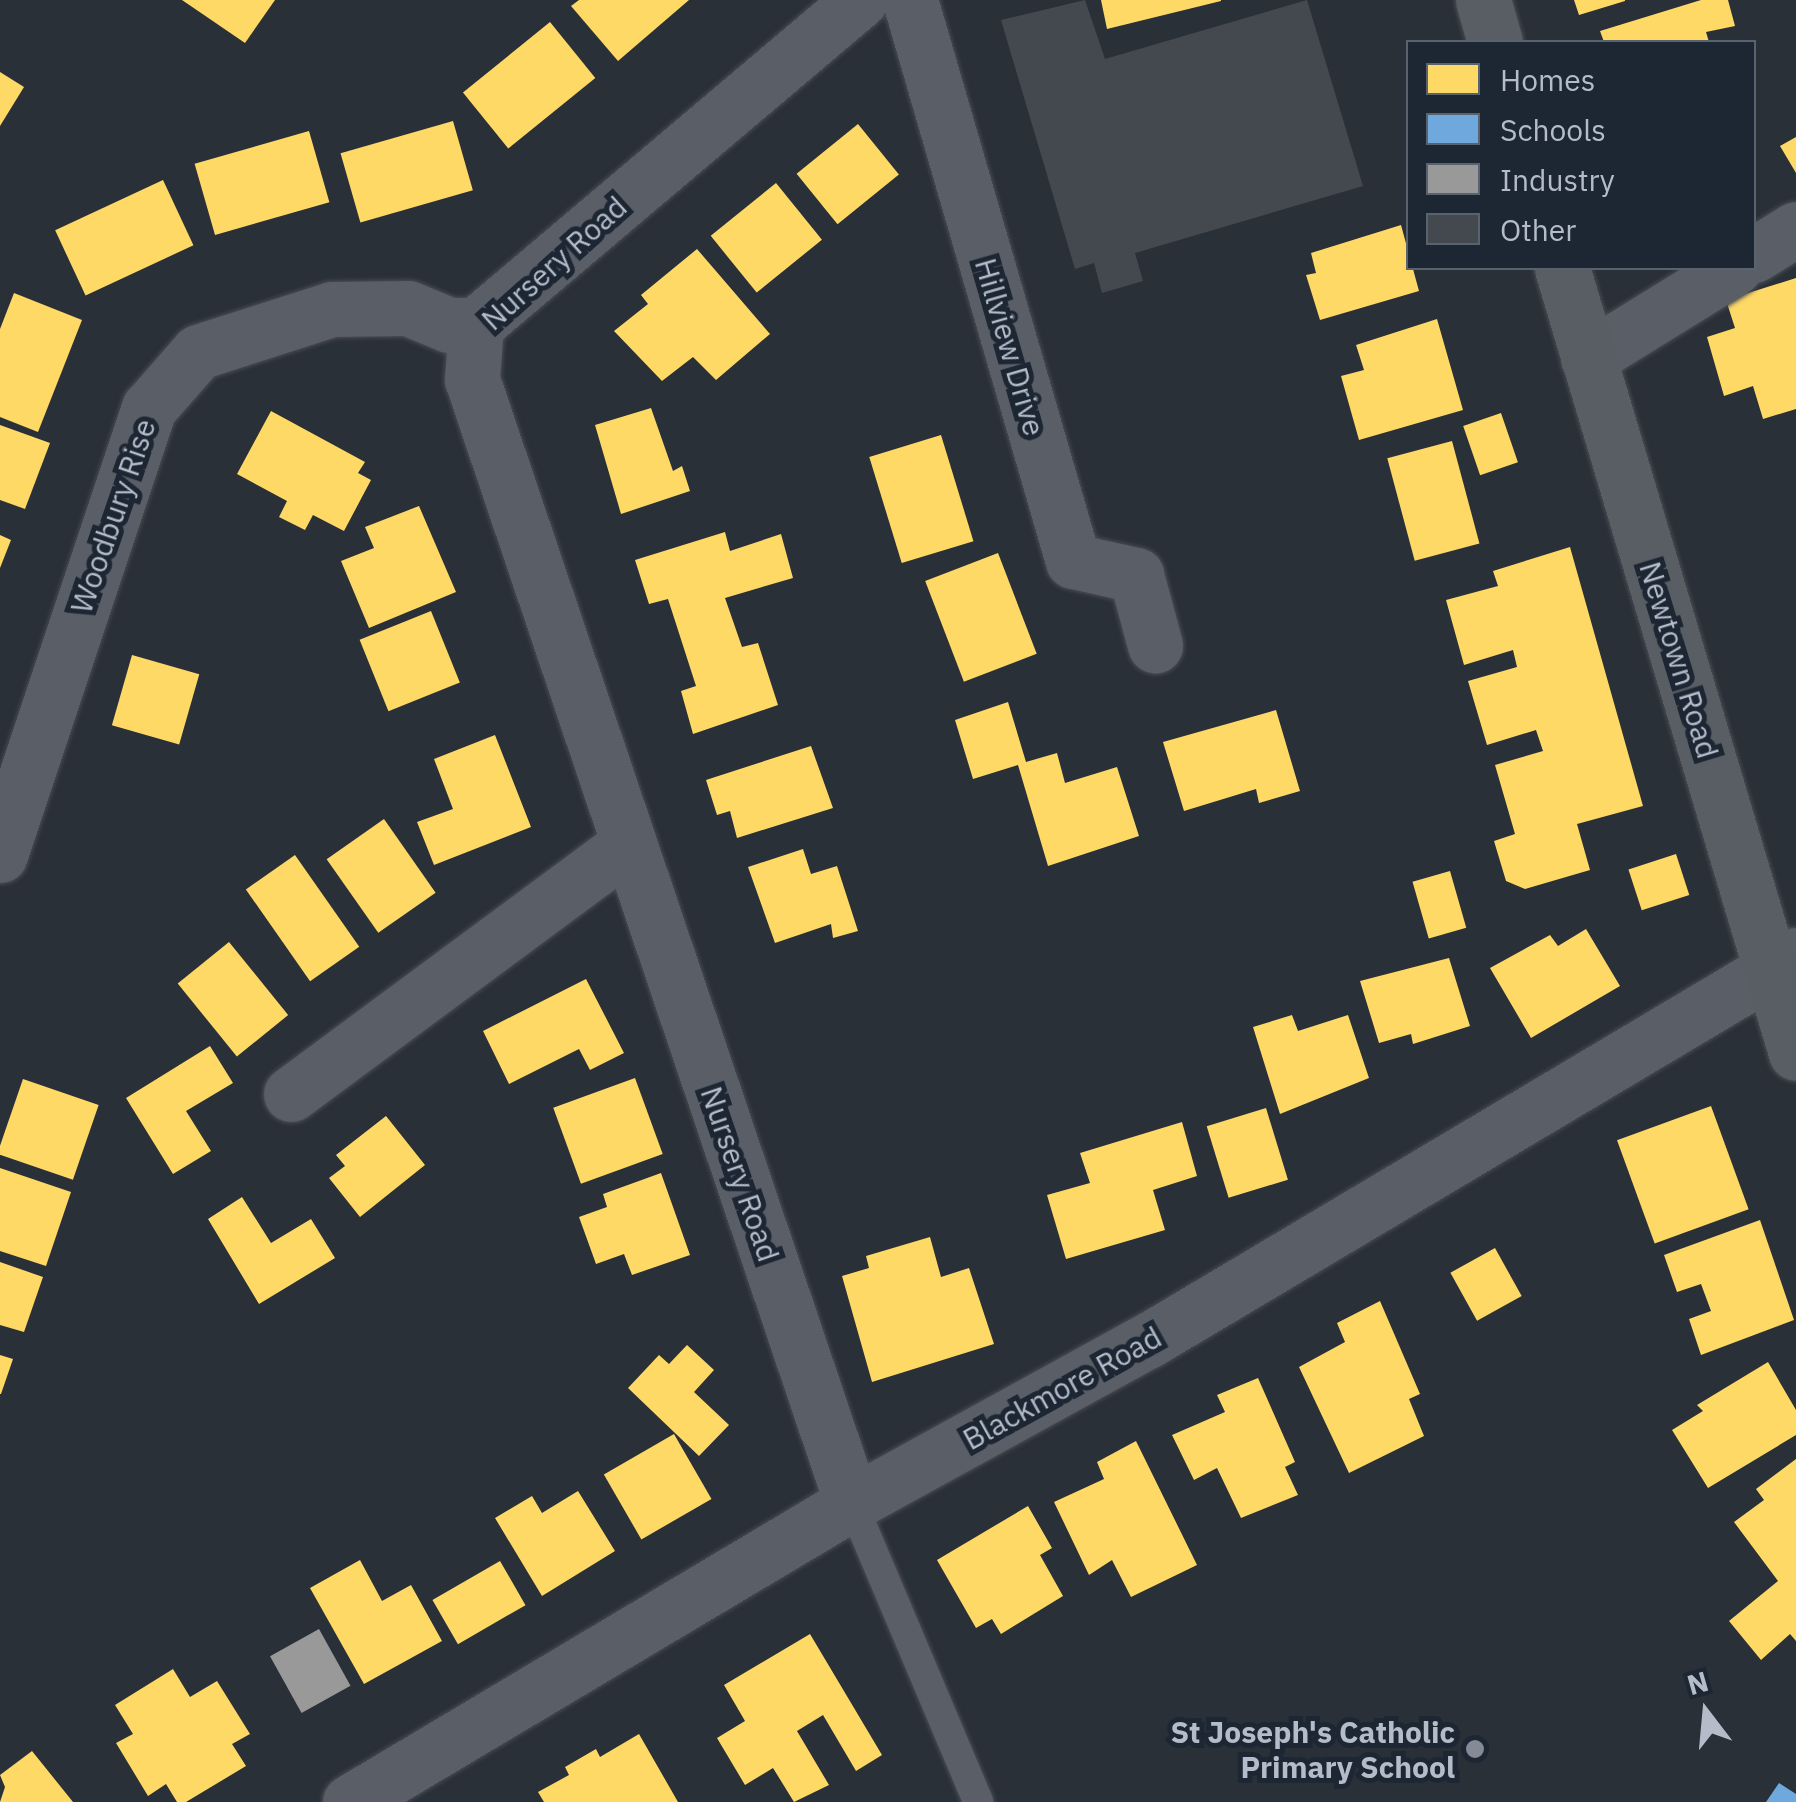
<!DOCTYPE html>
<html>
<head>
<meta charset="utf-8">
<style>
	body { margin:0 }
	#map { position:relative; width:1796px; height:1802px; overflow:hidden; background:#2a3038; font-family:"IBM Plex Sans",sans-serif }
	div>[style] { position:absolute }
	.homes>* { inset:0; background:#ffd966; transform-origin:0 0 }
	.schools>* { inset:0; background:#6fa8dc }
	.industry>* { inset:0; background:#999; transform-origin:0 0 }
	.building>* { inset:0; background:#444950 }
	.roads { filter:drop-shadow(0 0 2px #484c53) drop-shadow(0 0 2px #484c53) }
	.service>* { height:30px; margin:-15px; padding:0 15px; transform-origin:15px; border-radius:15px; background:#5a5e66 }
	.minor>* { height:55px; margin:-27.5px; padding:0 27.5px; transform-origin:27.5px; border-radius:27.5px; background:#5a5e66 }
	.secondary>* { height:55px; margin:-27.5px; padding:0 27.5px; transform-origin:27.5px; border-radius:27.5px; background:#595d64 }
	.dots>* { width:28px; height:28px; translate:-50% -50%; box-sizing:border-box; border:5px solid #1d2633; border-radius:50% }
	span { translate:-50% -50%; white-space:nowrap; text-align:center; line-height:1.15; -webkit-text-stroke:10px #1d2633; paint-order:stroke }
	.street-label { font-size:30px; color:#b4bcc9 }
	.poi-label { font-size:30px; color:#b4bcc9; font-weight:700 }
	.right { translate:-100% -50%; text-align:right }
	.legend { position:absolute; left:1406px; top:40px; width:350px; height:230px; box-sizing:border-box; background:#1d2633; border:2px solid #59626f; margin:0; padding:12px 18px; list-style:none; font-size:30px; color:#b4bcc9 }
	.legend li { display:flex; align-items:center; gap:20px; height:50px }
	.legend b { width:50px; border:2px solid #59626f }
	.north { position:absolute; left:1656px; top:1662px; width:100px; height:100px; -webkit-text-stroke:8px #1d2633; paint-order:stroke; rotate:344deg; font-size:28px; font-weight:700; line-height:40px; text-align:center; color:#b4bcc9 }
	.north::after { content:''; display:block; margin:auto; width:35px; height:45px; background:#b4bcc9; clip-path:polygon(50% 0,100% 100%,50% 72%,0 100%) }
</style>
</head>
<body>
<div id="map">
	<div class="homes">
		<i style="clip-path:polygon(182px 0,275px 0,245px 43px)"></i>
		<i style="clip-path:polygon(579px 0,689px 0,618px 61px,571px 6px)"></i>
		<i style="clip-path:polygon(1101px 0,1221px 0,1221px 1px,1107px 29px)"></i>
		<i style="clip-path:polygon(1574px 0,1625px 0,1625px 1px,1579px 15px)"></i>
		<i style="clip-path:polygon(1701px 0,1728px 0,1735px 26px,1706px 32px,1709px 42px,1604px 42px,1600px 31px)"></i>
		<i style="left:550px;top:22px;width:72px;height:112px;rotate:51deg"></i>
		<i style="clip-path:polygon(0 72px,24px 87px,0 126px)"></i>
		<i style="left:453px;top:121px;width:72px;height:117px;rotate:74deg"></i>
		<i style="left:858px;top:124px;width:65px;height:79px;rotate:51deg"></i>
		<i style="left:309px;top:131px;width:74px;height:119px;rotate:74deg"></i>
		<i style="clip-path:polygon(1796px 137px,1796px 173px,1780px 146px)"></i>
		<i style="left:163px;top:180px;width:72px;height:119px;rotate:65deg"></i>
		<i style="left:776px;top:183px;width:73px;height:84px;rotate:51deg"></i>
		<i style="clip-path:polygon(1401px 225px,1419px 291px,1320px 320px,1306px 275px,1316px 273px,1311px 253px)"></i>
		<i style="clip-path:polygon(697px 249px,770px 334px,716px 380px,693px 357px,662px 381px,614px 331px,648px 304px,641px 295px)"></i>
		<i style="clip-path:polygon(1796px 278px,1796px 409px,1763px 419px,1753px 386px,1724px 396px,1707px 337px,1735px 328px,1726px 300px)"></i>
		<i style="clip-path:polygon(14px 293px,82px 320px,38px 432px,0 417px,0 329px)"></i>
		<i style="clip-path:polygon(1437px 319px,1463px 410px,1359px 440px,1341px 376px,1364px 370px,1356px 345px)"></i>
		<i style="clip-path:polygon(651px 408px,673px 471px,682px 466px,690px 491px,621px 514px,595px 425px)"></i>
		<i style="clip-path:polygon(271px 411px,365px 462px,358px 473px,371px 480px,344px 531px,313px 515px,305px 530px,279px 517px,287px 501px,237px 474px)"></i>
		<i style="left:1501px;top:413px;width:52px;height:40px;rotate:71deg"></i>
		<i style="clip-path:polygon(0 425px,50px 443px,25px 509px,0 500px)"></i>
		<i style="left:941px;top:435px;width:111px;height:75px;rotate:73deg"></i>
		<i style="left:1452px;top:441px;width:106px;height:67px;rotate:75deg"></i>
		<i style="clip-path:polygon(419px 506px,456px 592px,369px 628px,341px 561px,374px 548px,365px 527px)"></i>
		<i style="clip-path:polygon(725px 532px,730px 551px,781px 534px,793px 578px,725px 598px,742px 647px,758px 643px,778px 705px,693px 734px,681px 691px,696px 686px,668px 599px,649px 604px,635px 560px)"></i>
		<i style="clip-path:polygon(0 535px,11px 540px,0 568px)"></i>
		<i style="clip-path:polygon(1570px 547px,1643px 806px,1577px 824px,1590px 870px,1525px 889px,1506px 881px,1494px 841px,1515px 834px,1495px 765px,1543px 751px,1536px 730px,1487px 745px,1468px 681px,1517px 667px,1513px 650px,1464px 665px,1446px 600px,1498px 586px,1493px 571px)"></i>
		<i style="left:998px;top:553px;width:108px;height:78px;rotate:69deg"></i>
		<i style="left:431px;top:611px;width:77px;height:77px;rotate:68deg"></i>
		<i style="left:132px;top:655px;width:70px;height:73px;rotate:16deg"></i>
		<i style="clip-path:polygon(1008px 702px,1026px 762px,1057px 753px,1065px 783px,1117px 767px,1139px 836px,1048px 866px,1018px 765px,973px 779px,955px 720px)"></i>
		<i style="clip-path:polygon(1276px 710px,1300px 791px,1259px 803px,1256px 789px,1184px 811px,1163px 742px)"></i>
		<i style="clip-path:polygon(495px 735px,531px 827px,434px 865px,417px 822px,453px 809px,434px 759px)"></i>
		<i style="clip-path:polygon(811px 746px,833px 808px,737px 838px,730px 811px,717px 815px,706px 780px)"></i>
		<i style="left:384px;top:819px;width:90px;height:70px;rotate:55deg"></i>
		<i style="clip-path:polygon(803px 849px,811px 874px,837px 866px,858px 931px,833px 938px,831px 924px,775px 943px,748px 867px)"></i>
		<i style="left:1676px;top:854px;width:43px;height:50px;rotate:72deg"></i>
		<i style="left:295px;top:855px;width:112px;height:60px;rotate:55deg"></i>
		<i style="left:1450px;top:871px;width:59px;height:39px;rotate:74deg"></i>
		<i style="clip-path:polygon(1586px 929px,1620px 986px,1531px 1038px,1490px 968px,1550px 935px,1558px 946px)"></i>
		<i style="left:229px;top:942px;width:94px;height:66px;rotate:51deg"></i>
		<i style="clip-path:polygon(1449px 958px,1470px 1026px,1413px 1044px,1411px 1034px,1379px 1043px,1360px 981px)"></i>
		<i style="clip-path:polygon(586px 979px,624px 1053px,590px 1070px,579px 1049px,509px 1084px,483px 1031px)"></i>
		<i style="clip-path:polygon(1292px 1015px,1298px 1031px,1348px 1015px,1369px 1078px,1280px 1114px,1253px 1027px)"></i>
		<i style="clip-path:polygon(210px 1046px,233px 1083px,186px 1111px,211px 1151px,173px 1174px,126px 1098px)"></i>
		<i style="left:635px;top:1078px;width:81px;height:87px;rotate:70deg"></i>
		<i style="left:23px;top:1079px;width:80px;height:79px;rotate:19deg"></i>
		<i style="left:1711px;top:1106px;width:110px;height:100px;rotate:70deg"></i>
		<i style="left:1266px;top:1108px;width:75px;height:62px;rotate:73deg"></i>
		<i style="clip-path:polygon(386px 1116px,425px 1165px,360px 1217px,329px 1178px,345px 1166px,336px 1155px)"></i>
		<i style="clip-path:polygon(1182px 1122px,1197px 1176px,1153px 1190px,1165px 1230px,1066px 1259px,1047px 1195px,1090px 1183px,1080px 1153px)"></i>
		<i style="clip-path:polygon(0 1168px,71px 1192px,46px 1266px,0 1251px)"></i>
		<i style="clip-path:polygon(661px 1173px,690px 1255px,632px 1275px,624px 1254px,596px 1264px,579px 1217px,607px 1207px,603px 1194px)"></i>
		<i style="clip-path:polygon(242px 1197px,271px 1243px,311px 1219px,335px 1258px,259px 1304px,208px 1219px)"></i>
		<i style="clip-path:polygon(1760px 1220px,1794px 1320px,1701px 1355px,1689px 1319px,1711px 1311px,1701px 1284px,1677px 1292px,1664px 1255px)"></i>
		<i style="clip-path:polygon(930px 1237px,941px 1277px,969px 1268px,994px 1344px,872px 1382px,842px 1276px,869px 1268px,866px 1256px)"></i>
		<i style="left:1495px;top:1248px;width:55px;height:51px;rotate:61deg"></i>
		<i style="clip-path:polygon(0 1262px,43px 1277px,24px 1332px,0 1325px)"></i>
		<i style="clip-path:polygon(1380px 1301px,1420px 1394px,1409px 1399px,1424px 1436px,1349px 1473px,1299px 1367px,1345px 1342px,1337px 1323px)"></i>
		<i style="clip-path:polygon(687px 1345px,714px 1370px,694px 1392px,729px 1425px,699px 1456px,628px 1388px,659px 1355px,669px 1364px)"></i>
		<i style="clip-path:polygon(0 1355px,13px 1359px,1px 1394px,0 1394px)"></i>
		<i style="clip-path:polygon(1768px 1362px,1796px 1410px,1796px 1435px,1708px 1488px,1672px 1430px,1703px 1411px,1697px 1405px)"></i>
		<i style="clip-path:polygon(1258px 1378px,1295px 1462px,1285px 1467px,1298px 1495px,1241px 1518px,1217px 1468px,1194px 1480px,1172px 1435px,1225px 1412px,1217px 1395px)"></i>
		<i style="left:674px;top:1434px;width:75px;height:81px;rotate:60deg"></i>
		<i style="clip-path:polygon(1136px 1441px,1197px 1565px,1131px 1597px,1112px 1560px,1089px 1575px,1054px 1502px,1104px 1479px,1097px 1462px)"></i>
		<i style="clip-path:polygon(1796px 1459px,1796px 1641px,1790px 1634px,1761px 1660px,1729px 1621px,1778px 1581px,1734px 1522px,1764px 1500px,1756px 1489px)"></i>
		<i style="clip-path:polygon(578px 1491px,615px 1551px,542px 1596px,495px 1518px,532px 1496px,542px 1513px)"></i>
		<i style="clip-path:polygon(1028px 1506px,1052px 1548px,1040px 1555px,1063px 1596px,1001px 1634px,992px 1619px,976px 1628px,937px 1560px)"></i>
		<i style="clip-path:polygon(360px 1560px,382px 1601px,411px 1585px,442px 1641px,364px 1684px,310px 1588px)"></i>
		<i style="left:500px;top:1561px;width:51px;height:78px;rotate:60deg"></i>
		<i style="clip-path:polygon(810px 1634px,882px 1755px,856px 1771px,823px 1715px,797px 1731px,829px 1785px,794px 1802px,773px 1768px,745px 1785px,717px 1738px,745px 1721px,724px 1685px)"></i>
		<i style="clip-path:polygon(173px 1669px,190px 1697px,217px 1681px,250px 1734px,232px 1744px,246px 1766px,186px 1802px,177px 1802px,166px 1784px,148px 1796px,116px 1743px,133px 1734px,115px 1705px)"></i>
		<i style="clip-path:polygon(639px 1734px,678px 1802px,544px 1802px,538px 1792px,569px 1775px,565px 1767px,596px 1749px,600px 1757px)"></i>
		<i style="clip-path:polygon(32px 1751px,73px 1802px,0 1802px,5px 1787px,0 1775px)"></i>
	</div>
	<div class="schools">
		<i style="clip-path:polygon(1779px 1783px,1796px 1794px,1796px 1802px,1766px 1802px)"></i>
	</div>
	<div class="industry">
		<i style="left:319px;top:1629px;width:65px;height:56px;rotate:61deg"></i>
	</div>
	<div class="building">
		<i style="clip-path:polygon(1085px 0,1105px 59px,1307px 0,1363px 186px,1135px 253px,1143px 281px,1102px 293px,1094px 263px,1075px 269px,1001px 20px)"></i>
	</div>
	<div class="roads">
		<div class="service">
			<i style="left:852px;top:1503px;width:324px;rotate:67.1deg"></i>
		</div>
		<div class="minor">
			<i style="left:910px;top:0;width:584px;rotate:73.8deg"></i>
			<i style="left:1073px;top:561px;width:65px;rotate:12.5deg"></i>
			<i style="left:1136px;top:575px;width:73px;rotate:74.8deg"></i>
			<i style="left:1754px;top:255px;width:49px;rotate:-31.8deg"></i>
			<i style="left:1588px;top:358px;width:172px;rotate:-31.7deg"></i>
			<i style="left:0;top:855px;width:471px;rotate:-71.6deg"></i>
			<i style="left:149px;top:408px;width:74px;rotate:-48.8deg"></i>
			<i style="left:198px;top:352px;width:141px;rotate:-17.8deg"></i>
			<i style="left:332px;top:309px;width:76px;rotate:-0.8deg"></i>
			<i style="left:408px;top:308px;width:44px;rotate:22.5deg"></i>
			<i style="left:449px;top:325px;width:27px"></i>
			<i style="left:291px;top:1094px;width:419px;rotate:-36.5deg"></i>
			<i style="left:852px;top:1503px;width:1186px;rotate:-108.68deg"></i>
			<i style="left:472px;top:379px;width:54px;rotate:-85.8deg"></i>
			<i style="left:476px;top:325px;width:503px;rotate:-40.24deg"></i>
			<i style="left:350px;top:1802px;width:584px;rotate:-30.78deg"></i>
			<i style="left:852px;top:1503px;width:339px;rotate:-28.8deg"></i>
			<i style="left:1149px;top:1340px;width:753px;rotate:-30.75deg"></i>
		</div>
		<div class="secondary">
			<i style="left:1483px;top:0;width:44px;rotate:74.1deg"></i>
			<i style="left:1562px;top:268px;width:819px;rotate:73.4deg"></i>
		</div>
	</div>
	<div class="dots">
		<i style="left:1475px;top:1749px;background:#848b96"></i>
	</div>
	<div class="street-label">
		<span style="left:554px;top:263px;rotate:-42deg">Nursery Road</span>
		<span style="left:1010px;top:347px;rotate:74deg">Hillview Drive</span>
		<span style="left:113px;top:516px;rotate:-71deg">Woodbury Rise</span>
		<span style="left:1679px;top:660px;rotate:73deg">Newtown Road</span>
		<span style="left:740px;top:1174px;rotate:71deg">Nursery Road</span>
		<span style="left:1062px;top:1388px;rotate:-29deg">Blackmore Road</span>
	</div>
	<div class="poi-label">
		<span class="right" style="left:1455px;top:1749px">St Joseph's Catholic<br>Primary School</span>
	</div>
	<ul class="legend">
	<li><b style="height:28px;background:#ffd966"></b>Homes</li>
	<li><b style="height:28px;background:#6fa8dc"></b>Schools</li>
	<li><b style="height:28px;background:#999"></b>Industry</li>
	<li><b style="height:28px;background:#444950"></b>Other</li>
	</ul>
	<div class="north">N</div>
</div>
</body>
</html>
